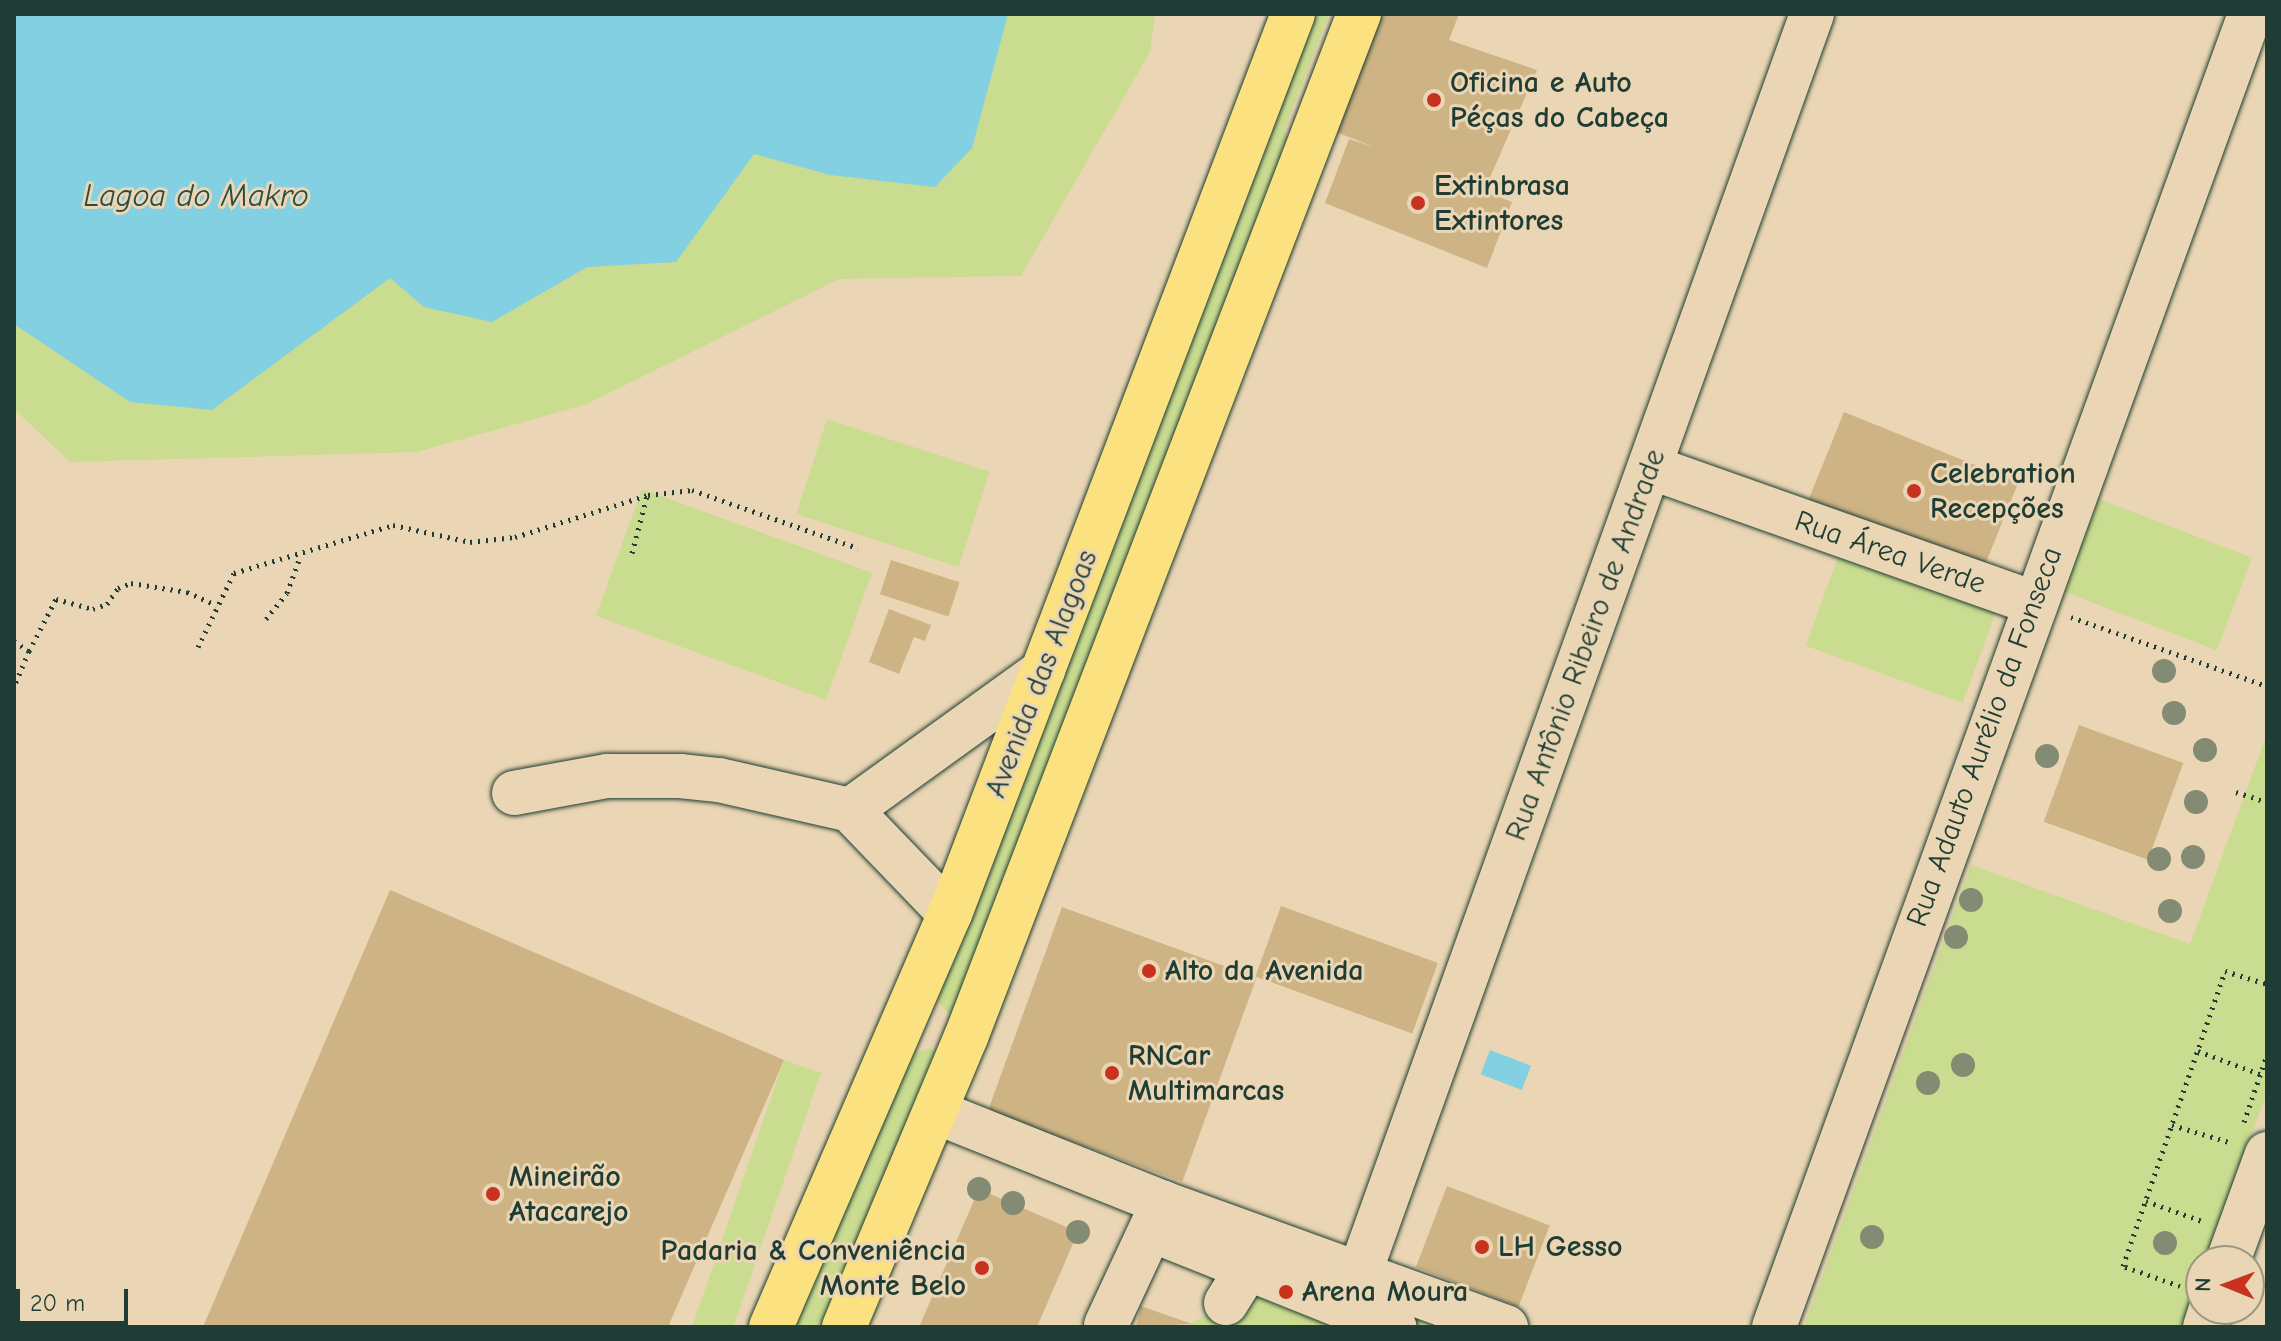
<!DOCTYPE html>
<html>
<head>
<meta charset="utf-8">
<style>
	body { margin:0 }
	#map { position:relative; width:2281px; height:1341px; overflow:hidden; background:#ead6b4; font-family:"Comic Neue",sans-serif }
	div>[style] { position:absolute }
	.green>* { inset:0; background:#cadc90; transform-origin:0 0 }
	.water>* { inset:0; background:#82d0e1; transform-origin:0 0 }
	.building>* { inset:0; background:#ceb485; transform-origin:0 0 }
	.path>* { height:5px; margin-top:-2.5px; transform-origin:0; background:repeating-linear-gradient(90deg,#1f3d34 0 2px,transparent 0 8px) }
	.roads { filter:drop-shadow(0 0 2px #1f3d34) drop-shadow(0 0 2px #1f3d34) }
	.minor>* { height:44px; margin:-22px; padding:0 22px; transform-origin:22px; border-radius:22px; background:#ead6b4 }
	.major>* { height:44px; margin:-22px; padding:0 22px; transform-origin:22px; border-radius:22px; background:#fbe180 }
	.trees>* { width:24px; height:24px; margin:-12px; border-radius:50%; background:#848b73 }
	.dots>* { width:22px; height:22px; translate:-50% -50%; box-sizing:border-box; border:4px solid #ead6b4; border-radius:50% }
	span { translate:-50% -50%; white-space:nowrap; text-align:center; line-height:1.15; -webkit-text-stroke:6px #ead6b4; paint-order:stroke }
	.poi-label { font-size:30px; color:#1f3d34; font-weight:700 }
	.left { translate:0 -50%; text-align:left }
	.right { translate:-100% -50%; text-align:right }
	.street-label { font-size:30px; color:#1f3d34 }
	.water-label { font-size:32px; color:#294c45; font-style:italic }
	.frame { position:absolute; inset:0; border:16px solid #1f3d34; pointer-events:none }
	.north { position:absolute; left:2185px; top:1245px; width:80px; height:80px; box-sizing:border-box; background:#ead6b4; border:2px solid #999981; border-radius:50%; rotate:271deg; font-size:22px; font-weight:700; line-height:32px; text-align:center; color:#1f3d34 }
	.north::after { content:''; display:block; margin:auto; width:28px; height:36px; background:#c8321e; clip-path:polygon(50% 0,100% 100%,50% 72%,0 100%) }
	.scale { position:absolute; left:16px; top:1289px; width:112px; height:36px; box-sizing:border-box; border:4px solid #1f3d34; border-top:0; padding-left:10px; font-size:24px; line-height:28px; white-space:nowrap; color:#1f3d34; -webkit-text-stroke:6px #ead6b4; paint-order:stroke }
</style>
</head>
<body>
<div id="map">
	<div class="green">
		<i style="clip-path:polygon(14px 14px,1155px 14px,1150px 52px,1021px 276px,839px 279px,587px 404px,417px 452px,70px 462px,14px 409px)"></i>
		<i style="clip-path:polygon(1314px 14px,1329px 14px,1284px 131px,1292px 151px,963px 1011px,947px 1013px,931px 990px)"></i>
		<i style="left:827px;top:419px;width:171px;height:100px;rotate:18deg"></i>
		<i style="left:642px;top:489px;width:245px;height:135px;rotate:20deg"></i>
		<i style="left:2099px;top:499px;width:164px;height:99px;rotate:21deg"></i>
		<i style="left:1841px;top:549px;width:167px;height:103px;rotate:20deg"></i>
		<i style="clip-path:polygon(2267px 734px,2267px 1092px,2206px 1261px,2201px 1261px,2182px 1327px,1804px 1327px,1971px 865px,2190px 944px)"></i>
		<i style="clip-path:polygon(930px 1048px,948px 1062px,826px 1327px,787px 1327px,908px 1055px)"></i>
		<i style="left:784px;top:1060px;width:39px;height:291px;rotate:19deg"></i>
		<i style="clip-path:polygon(1268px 1267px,1437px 1327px,1186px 1327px,1225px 1303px)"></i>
	</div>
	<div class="water">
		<i style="clip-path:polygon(14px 14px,1008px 14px,972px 148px,935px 187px,830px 175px,754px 154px,676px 262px,587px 267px,492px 322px,424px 307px,390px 278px,212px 410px,130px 402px,14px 324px)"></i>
		<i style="left:1490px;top:1050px;width:44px;height:26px;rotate:21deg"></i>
	</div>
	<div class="building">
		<i style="clip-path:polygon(1383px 14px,1459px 14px,1449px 40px,1537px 70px,1484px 191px,1512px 202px,1487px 268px,1325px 203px,1349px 139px,1374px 147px,1331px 130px)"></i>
		<i style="left:1844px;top:412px;width:188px;height:97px;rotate:22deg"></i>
		<i style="left:891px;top:560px;width:72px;height:36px;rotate:18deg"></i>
		<i style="clip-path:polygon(889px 609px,931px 625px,925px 641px,914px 637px,899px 674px,869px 662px)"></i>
		<i style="left:2079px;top:725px;width:111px;height:103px;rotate:20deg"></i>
		<i style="clip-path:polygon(390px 890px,784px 1060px,668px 1327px,203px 1327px)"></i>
		<i style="left:1281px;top:906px;width:167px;height:75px;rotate:20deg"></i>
		<i style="left:1062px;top:907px;width:207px;height:217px;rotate:20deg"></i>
		<i style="left:1447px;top:1186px;width:110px;height:87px;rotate:21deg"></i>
		<i style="clip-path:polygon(979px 1189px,1078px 1232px,1037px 1327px,919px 1327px)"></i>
		<i style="clip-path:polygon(1141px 1306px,1192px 1324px,1136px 1327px)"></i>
	</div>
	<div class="path">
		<i style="left:632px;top:553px;width:59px;rotate:-75.3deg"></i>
		<i style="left:2071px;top:617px;width:208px;rotate:19.4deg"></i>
		<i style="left:266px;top:619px;width:33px;rotate:-51deg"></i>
		<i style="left:287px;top:593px;width:38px;rotate:-70deg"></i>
		<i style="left:14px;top:641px;width:18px;rotate:34deg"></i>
		<i style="left:29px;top:651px;width:38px;rotate:113deg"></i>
		<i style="left:198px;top:647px;width:82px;rotate:-64.1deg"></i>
		<i style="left:234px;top:573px;width:166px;rotate:-16.8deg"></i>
		<i style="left:393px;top:525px;width:79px;rotate:12.4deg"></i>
		<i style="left:470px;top:542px;width:45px;rotate:-6.3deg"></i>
		<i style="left:515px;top:537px;width:139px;rotate:-17.5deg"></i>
		<i style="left:648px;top:495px;width:44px;rotate:-6.5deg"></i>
		<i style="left:692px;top:490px;width:176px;rotate:19.3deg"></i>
		<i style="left:29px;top:651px;width:59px;rotate:-62.6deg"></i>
		<i style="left:56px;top:599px;width:38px;rotate:15deg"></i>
		<i style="left:93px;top:609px;width:15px;rotate:-20deg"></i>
		<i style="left:107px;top:604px;width:19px;rotate:-55deg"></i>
		<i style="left:118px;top:588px;width:14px;rotate:-21deg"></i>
		<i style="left:131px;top:583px;width:57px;rotate:9.1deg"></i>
		<i style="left:187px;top:592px;width:32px;rotate:24deg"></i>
		<i style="left:2236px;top:792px;width:33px;rotate:18deg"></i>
		<i style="left:2198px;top:1051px;width:66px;rotate:20.4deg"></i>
		<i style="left:2244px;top:1122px;width:71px;rotate:-71.1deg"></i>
		<i style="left:2172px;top:1125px;width:59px;rotate:16.6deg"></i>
		<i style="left:2146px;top:1201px;width:59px;rotate:19.7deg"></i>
		<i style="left:2180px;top:1286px;width:60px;rotate:-160.7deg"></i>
		<i style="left:2123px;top:1266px;width:312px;rotate:-70.9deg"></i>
		<i style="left:2225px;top:971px;width:44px;rotate:17.2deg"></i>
	</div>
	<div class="roads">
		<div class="minor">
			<i style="left:1650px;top:467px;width:406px;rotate:19.5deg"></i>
			<i style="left:514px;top:793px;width:95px;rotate:-10.4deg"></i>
			<i style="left:607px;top:776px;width:73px"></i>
			<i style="left:680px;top:776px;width:39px;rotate:6deg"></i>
			<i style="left:719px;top:780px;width:134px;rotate:12.9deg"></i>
			<i style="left:850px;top:810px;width:238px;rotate:-35.8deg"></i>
			<i style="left:850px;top:810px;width:144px;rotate:46.1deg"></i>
			<i style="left:936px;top:1112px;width:245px;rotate:21.8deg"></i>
			<i style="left:1163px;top:1203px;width:365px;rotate:19.9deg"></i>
			<i style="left:1167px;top:1236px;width:245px;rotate:21.8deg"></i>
			<i style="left:2228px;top:1261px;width:114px;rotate:-70deg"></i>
			<i style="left:1359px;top:1275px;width:1340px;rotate:-70.24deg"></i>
			<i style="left:1226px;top:1303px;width:40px;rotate:-58deg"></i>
			<i style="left:1106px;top:1325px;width:135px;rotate:-65deg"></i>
			<i style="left:1774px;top:1327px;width:1397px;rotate:-70.07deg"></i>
			<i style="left:2205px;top:1327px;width:19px;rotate:-72deg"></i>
		</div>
		<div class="major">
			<i style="left:771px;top:1327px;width:450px;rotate:-66.6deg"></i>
			<i style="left:950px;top:914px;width:963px;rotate:-69.14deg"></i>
			<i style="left:844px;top:1327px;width:315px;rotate:-67.2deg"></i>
			<i style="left:966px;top:1037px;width:1096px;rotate:-68.99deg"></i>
		</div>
	</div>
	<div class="trees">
		<i style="left:2164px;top:671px"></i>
		<i style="left:2174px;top:713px"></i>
		<i style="left:2205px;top:750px"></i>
		<i style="left:2047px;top:756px"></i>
		<i style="left:2196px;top:802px"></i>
		<i style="left:2193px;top:857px"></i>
		<i style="left:2159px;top:859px"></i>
		<i style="left:1971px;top:900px"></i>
		<i style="left:2170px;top:911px"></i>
		<i style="left:1956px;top:937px"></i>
		<i style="left:1963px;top:1065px"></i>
		<i style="left:1928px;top:1083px"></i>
		<i style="left:979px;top:1189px"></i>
		<i style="left:1013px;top:1203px"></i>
		<i style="left:1078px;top:1232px"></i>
		<i style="left:1872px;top:1237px"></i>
		<i style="left:2165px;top:1243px"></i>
	</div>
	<div class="dots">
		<i style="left:1434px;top:100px;background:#c8321e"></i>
		<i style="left:1418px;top:203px;background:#c8321e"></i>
		<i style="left:1914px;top:491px;background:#c8321e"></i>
		<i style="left:1149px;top:971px;background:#c8321e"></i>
		<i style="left:1112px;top:1073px;background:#c8321e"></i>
		<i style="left:493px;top:1194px;background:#c8321e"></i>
		<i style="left:1482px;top:1247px;background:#c8321e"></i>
		<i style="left:982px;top:1268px;background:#c8321e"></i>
		<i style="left:1286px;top:1292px;background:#c8321e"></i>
	</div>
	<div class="poi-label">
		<span class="left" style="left:1450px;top:100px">Oficina e Auto<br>Péças do Cabeça</span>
		<span class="left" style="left:1434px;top:203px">Extinbrasa<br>Extintores</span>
		<span class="left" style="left:1930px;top:491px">Celebration<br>Recepções</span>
		<span class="left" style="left:1165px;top:971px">Alto da Avenida</span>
		<span class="left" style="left:1128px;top:1073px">RNCar<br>Multimarcas</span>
		<span class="left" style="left:509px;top:1194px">Mineirão<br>Atacarejo</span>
		<span class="left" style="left:1498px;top:1247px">LH Gesso</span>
		<span class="right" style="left:966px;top:1268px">Padaria &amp; Conveniência<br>Monte Belo</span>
		<span class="left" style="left:1302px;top:1292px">Arena Moura</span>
	</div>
	<div class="street-label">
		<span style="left:1890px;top:553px;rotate:19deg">Rua Área Verde</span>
		<span style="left:1586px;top:645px;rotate:-70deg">Rua Antônio Ribeiro de Andrade</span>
		<span style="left:1042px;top:674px;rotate:-69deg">Avenida das Alagoas</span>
		<span style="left:1985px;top:737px;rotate:-70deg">Rua Adauto Aurélio da Fonseca</span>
	</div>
	<div class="water-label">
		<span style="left:196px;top:196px">Lagoa do Makro</span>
	</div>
	<div class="frame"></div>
	<div class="north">N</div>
	<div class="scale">20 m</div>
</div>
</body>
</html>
